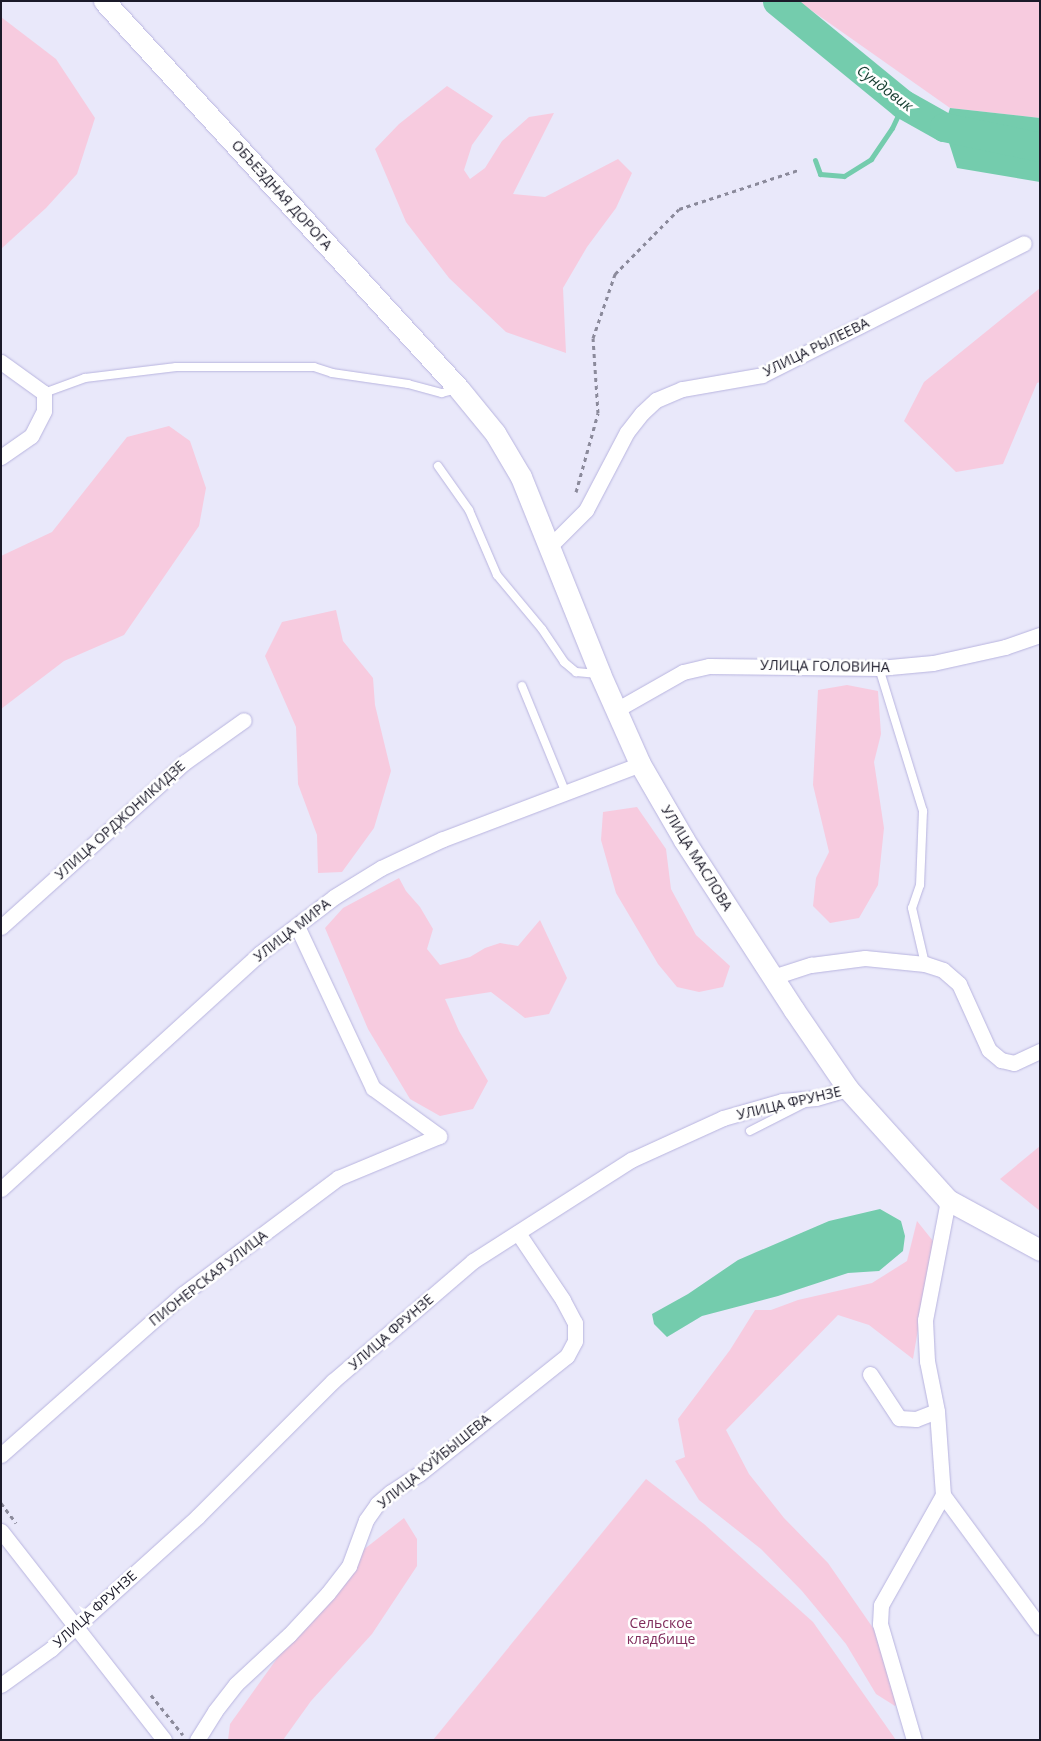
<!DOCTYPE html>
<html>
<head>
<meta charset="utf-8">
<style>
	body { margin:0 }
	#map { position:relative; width:1041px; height:1741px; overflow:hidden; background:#e9e8fa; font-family:"Open Sans",sans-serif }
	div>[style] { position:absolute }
	.green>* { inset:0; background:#f7cbdf }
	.water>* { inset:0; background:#74ccad }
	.stream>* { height:5px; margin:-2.5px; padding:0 2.5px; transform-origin:2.5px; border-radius:2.5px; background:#74ccad }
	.river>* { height:29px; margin:-14.5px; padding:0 14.5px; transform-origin:14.5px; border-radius:14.5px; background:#74ccad }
	.path>* { height:3px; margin-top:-1.5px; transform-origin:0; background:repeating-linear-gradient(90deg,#8b8a9b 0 4px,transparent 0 8px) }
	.roads { filter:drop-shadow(0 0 1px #b8b4df) drop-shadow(0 0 1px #b8b4df) }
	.lane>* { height:8px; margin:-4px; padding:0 4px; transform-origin:4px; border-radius:4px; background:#fff }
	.street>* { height:15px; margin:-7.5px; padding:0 7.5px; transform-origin:7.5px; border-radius:7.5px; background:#fff }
	.secondary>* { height:21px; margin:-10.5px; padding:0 10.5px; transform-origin:10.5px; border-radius:10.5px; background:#fff }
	span { translate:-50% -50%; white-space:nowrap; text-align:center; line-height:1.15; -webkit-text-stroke:5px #fff; paint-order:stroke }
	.street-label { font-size:14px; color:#1b1a29 }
	.park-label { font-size:14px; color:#7f2b5b }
	.water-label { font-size:15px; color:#194033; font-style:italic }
	.frame { position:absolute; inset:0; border:2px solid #1b1a29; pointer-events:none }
</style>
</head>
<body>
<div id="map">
	<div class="green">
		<i style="clip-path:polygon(798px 1px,1040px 1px,1040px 118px,950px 108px)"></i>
		<i style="clip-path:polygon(1px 17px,56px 59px,95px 118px,77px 174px,46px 208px,1px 249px)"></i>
		<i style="clip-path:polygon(447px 86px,493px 116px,472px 145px,464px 170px,470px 179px,485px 168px,502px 141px,529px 117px,554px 113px,513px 194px,545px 197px,618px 159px,632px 173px,616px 208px,587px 247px,563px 288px,566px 353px,506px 332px,449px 278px,406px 222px,375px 149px,399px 124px)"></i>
		<i style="clip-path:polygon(1040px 288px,1040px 382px,1037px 383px,1003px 464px,956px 472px,904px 421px,924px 382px)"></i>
		<i style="clip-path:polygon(169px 426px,190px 441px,206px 488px,199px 526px,124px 635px,64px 661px,1px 709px,1px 556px,52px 532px,127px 437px)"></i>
		<i style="clip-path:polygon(336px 610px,343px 641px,373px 678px,375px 705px,391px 771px,374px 828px,342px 872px,318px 873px,317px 835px,298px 784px,296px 727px,265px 656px,282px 622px)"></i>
		<i style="clip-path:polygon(847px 685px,878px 691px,881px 734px,874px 762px,884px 828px,878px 885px,859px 918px,830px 923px,813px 906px,816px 878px,829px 852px,813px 785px,818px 690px)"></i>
		<i style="clip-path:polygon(637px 807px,666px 849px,671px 889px,696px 935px,730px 966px,723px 987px,699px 992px,677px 987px,658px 964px,616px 893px,601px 840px,603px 812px)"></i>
		<i style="clip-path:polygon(399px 878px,406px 891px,420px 907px,433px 929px,427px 949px,440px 965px,470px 957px,485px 948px,500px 943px,518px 946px,540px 920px,567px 978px,549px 1014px,525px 1018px,491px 992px,445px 999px,459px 1031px,488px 1081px,473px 1109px,440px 1116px,410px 1099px,368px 1029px,325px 928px,343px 908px)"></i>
		<i style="clip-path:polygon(1040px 1146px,1040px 1211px,1000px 1179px)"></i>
		<i style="clip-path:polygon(917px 1221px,933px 1241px,913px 1359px,869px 1325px,838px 1315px,726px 1430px,749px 1474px,784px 1518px,828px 1563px,889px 1651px,907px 1690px,895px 1706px,876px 1694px,846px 1644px,802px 1591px,761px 1549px,699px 1500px,675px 1461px,685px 1457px,678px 1419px,730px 1350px,755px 1310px,771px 1310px,798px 1300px,872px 1283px,907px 1261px)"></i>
		<i style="clip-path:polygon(646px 1479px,704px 1524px,813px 1622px,896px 1740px,433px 1740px)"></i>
		<i style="clip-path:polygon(404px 1518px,417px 1539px,417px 1566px,372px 1634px,311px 1701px,283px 1740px,228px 1740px,230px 1724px,344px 1565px)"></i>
	</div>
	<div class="water">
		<i style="clip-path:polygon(950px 108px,1040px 118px,1040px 182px,957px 168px,944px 127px)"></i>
		<i style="clip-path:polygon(880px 1209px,901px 1221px,905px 1236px,903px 1251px,879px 1271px,848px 1273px,778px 1296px,702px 1316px,667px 1337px,654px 1324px,652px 1314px,688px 1294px,738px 1260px,829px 1221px)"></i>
	</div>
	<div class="stream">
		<i style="left:815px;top:160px;width:15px;rotate:70deg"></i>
		<i style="left:820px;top:174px;width:24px;rotate:5deg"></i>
		<i style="left:844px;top:176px;width:32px;rotate:-32deg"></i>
		<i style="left:871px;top:159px;width:37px;rotate:-56deg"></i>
		<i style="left:892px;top:128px;width:26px;rotate:-65deg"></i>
	</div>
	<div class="river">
		<i style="left:777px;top:1px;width:163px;rotate:39.3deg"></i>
		<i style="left:903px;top:104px;width:47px;rotate:29.3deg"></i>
		<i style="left:944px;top:127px;width:98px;rotate:11.8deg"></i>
	</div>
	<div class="path">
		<i style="left:576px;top:492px;width:82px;rotate:-74.4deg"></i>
		<i style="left:598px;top:413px;width:75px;rotate:-93.8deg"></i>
		<i style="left:593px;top:338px;width:68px;rotate:-71deg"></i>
		<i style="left:615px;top:274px;width:91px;rotate:-45.4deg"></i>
		<i style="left:679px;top:209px;width:125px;rotate:-18.1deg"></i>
		<i style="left:1px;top:1503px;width:25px;rotate:53deg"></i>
		<i style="left:151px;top:1695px;width:51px;rotate:51.3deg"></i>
	</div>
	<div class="roads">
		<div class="lane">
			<i style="left:44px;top:393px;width:44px;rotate:-20.1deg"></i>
			<i style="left:85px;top:378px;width:92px;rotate:-6.9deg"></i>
			<i style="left:176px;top:367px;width:138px"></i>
			<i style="left:314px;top:367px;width:19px;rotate:18deg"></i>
			<i style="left:332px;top:373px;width:77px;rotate:8.2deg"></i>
			<i style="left:408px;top:384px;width:35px;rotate:15deg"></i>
			<i style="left:442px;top:393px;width:16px;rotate:-15deg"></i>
			<i style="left:438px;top:466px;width:54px;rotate:54.8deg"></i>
			<i style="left:469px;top:510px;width:71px;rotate:66.7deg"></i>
			<i style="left:497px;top:575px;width:70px;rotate:50.2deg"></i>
			<i style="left:542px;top:629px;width:40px;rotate:56deg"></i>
			<i style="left:564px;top:662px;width:16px;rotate:40deg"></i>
			<i style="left:576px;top:672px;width:22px;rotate:5deg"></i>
			<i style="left:879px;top:668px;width:150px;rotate:72.9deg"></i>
			<i style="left:923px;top:811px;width:74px;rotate:92.3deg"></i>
			<i style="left:920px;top:885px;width:24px;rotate:109deg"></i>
			<i style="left:912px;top:908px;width:57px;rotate:76.9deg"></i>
			<i style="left:522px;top:686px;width:113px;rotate:67.7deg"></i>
			<i style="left:750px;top:1131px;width:64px;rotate:-27deg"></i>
		</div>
		<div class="street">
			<i style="left:1px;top:362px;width:53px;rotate:35.8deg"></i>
			<i style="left:44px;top:393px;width:18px;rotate:90deg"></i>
			<i style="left:44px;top:411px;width:28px;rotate:117deg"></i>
			<i style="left:31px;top:436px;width:37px;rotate:145deg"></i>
			<i style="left:550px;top:546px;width:51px;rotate:-45deg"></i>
			<i style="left:586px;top:510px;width:88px;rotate:-62.3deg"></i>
			<i style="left:627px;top:432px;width:24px;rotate:-52deg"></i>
			<i style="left:642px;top:413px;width:19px;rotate:-43deg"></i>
			<i style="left:656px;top:400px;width:28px;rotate:-23deg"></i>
			<i style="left:682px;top:389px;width:81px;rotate:-9.9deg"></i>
			<i style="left:762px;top:375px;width:293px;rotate:-26.7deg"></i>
			<i style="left:616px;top:710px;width:77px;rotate:-29.6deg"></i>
			<i style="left:683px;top:672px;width:27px;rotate:-13deg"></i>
			<i style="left:709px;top:666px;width:170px;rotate:0.7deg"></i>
			<i style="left:879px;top:668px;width:54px;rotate:-5.3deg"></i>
			<i style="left:933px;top:663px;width:74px;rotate:-12.5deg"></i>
			<i style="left:1005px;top:647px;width:37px;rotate:-19deg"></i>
			<i style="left:297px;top:926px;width:179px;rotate:64.9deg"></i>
			<i style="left:373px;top:1088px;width:82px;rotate:36deg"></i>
			<i style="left:1px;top:927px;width:247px;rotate:-41.9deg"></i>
			<i style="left:185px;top:762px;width:72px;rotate:-35.4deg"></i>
			<i style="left:773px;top:977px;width:40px;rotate:-18deg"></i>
			<i style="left:811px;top:965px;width:54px;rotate:-7.4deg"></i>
			<i style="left:865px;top:958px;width:60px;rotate:5.7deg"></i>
			<i style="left:925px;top:964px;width:19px;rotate:18deg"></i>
			<i style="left:943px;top:970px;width:21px;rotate:41deg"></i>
			<i style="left:959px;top:984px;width:72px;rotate:65.6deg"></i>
			<i style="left:989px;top:1050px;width:16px;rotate:40deg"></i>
			<i style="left:1001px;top:1060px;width:13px;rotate:13deg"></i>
			<i style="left:1014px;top:1063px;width:29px;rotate:-25deg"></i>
			<i style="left:1px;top:1189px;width:349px;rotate:-42.3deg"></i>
			<i style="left:259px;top:954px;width:94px;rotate:-37.2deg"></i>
			<i style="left:334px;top:897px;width:55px;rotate:-31.7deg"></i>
			<i style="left:381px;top:868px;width:68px;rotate:-25.1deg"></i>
			<i style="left:443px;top:839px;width:211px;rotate:-20.8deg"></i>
			<i style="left:870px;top:1374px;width:53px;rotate:56.6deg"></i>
			<i style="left:899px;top:1418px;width:17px;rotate:3deg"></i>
			<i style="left:916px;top:1419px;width:22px;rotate:-21deg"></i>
			<i style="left:1px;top:1455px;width:243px;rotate:-41.5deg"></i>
			<i style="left:183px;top:1294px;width:194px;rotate:-36.8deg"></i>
			<i style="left:338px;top:1178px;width:109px;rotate:-22.6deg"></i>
			<i style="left:943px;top:1495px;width:164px;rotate:53.7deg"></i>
			<i style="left:1px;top:1531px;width:265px;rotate:52deg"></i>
			<i style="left:1px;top:1685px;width:62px;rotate:-35.8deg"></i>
			<i style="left:51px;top:1649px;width:198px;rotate:-42.1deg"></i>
			<i style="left:198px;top:1516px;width:191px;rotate:-45deg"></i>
			<i style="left:333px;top:1381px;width:184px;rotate:-40.6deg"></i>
			<i style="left:473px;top:1261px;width:188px;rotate:-32.6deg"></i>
			<i style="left:631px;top:1160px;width:101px;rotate:-24.5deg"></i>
			<i style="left:723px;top:1118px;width:61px;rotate:-16.1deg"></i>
			<i style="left:782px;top:1101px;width:34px;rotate:-5deg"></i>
			<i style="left:816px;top:1098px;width:33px;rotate:-16deg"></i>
			<i style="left:197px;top:1740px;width:34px;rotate:-58deg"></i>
			<i style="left:215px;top:1711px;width:34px;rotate:-52deg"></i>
			<i style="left:236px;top:1684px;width:72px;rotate:-42.8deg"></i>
			<i style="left:289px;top:1635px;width:57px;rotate:-47.1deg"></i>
			<i style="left:328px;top:1593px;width:34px;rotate:-52deg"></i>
			<i style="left:349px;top:1566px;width:49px;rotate:-69.7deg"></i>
			<i style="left:366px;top:1520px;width:19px;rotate:-55deg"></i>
			<i style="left:377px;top:1504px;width:18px;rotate:-41deg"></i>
			<i style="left:391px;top:1492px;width:33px;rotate:-33deg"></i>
			<i style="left:419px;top:1474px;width:189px;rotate:-38.6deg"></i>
			<i style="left:567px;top:1356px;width:17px;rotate:-62deg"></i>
			<i style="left:575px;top:1341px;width:18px;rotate:-90deg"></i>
			<i style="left:575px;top:1323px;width:26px;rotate:-118deg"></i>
			<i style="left:563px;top:1300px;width:81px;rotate:-123.9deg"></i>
			<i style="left:914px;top:1740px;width:121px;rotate:-106.3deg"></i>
			<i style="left:880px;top:1624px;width:19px;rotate:-87deg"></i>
			<i style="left:881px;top:1605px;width:126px;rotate:-60.6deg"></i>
			<i style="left:943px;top:1495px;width:84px;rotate:-94.1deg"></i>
			<i style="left:937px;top:1411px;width:51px;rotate:-101.3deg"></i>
			<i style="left:927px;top:1361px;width:41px;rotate:-92.8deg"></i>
			<i style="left:925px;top:1320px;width:122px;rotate:-79.1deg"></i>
		</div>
		<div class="secondary">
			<i style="left:104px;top:1px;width:526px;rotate:47.54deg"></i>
			<i style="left:459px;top:389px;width:57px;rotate:50.7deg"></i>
			<i style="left:495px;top:433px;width:51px;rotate:59.4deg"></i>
			<i style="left:521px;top:477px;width:212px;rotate:68.1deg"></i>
			<i style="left:600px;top:674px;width:98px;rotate:66deg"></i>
			<i style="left:640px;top:764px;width:88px;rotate:59.9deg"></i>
			<i style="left:684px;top:840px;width:202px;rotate:57.1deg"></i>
			<i style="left:794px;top:1010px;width:96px;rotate:55.6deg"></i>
			<i style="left:848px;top:1089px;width:149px;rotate:48deg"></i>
			<i style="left:948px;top:1200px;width:105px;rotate:28.5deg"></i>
		</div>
	</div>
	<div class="street-label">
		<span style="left:282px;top:195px;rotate:48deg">ОБЪЕЗДНАЯ ДОРОГА</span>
		<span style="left:816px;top:347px;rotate:-26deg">УЛИЦА РЫЛЕЕВА</span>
		<span style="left:825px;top:666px;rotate:1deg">УЛИЦА ГОЛОВИНА</span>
		<span style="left:120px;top:820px;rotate:-42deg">УЛИЦА ОРДЖОНИКИДЗЕ</span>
		<span style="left:697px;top:858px;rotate:58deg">УЛИЦА МАСЛОВА</span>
		<span style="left:292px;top:930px;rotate:-38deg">УЛИЦА МИРА</span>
		<span style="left:789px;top:1103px;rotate:-13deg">УЛИЦА ФРУНЗЕ</span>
		<span style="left:208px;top:1278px;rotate:-38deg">ПИОНЕРСКАЯ УЛИЦА</span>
		<span style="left:391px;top:1332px;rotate:-41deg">УЛИЦА ФРУНЗЕ</span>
		<span style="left:434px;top:1461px;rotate:-39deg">УЛИЦА КУЙБЫШЕВА</span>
		<span style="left:95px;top:1609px;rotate:-42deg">УЛИЦА ФРУНЗЕ</span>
	</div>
	<div class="park-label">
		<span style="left:661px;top:1631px">Сельское<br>кладбище</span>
	</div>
	<div class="water-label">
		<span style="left:885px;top:88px;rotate:37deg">Сундовик</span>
	</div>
	<div class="frame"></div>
</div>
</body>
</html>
